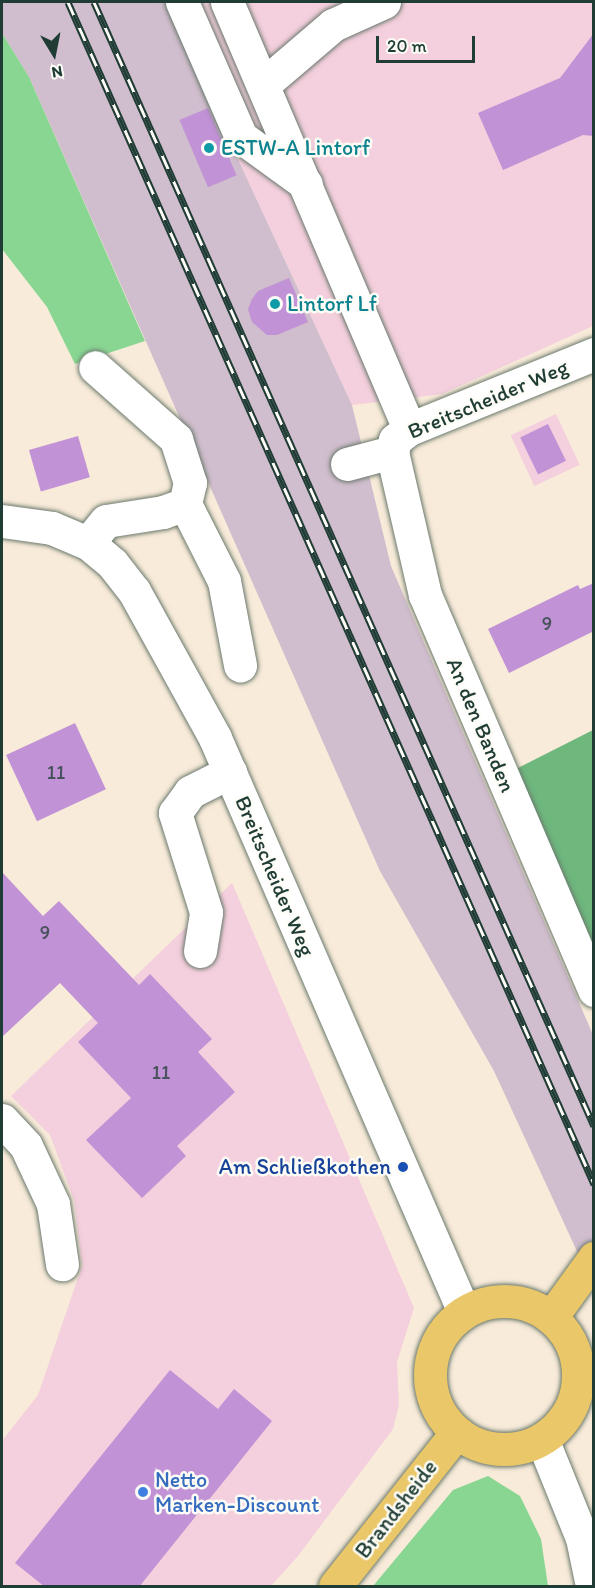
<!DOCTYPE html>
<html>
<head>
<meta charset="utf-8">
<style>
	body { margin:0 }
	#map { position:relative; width:595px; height:1588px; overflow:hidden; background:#f8ebd9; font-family:Itim,sans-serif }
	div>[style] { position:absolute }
	.built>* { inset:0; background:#f4cfdd; transform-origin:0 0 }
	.industrial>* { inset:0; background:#d0bdcd }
	.green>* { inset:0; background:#89d693 }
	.forest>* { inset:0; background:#6eb77d }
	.building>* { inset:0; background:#c192d5; transform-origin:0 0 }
	.roads { filter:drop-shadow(0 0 2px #6b7a6e) drop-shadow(0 0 2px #6b7a6e) }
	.minor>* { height:33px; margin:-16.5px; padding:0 16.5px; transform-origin:16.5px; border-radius:16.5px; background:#fff }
	.major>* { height:33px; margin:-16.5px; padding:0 16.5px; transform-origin:16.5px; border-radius:16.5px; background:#eac769 }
	.major>.ring { margin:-16.5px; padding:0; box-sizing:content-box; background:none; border:33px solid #eac769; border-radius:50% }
	.rail>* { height:7px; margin-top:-3.5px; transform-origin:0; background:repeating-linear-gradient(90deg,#fdfcf7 0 14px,#1f3d34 0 28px); box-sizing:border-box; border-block:2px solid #1f3d34 }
	.dots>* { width:16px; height:16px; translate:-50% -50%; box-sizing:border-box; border:3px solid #fdfcf7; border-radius:50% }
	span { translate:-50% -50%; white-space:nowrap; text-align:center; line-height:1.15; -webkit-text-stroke:5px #fdfcf7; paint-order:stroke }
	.number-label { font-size:20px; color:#48525c }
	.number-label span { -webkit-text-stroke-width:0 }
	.culture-label { font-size:22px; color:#0d838f }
	.left { translate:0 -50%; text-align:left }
	.street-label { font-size:22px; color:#1f3d34 }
	.transit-label { font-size:22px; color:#164399 }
	.right { translate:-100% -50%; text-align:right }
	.shop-label { font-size:22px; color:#366cbe }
	.frame { position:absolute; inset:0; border:3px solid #1f3d34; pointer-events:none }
	.north { position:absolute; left:24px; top:24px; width:60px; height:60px; -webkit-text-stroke:4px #fdfcf7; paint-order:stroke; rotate:170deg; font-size:16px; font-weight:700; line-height:24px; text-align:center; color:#1f3d34 }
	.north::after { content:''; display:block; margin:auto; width:21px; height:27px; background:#1f3d34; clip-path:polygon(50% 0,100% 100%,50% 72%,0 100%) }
	.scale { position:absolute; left:376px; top:36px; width:99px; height:27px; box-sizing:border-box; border:3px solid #1f3d34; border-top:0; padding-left:8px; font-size:18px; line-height:21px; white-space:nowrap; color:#1f3d34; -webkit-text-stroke:4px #fdfcf7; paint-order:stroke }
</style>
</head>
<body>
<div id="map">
	<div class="built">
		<i style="clip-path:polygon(165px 2px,593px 2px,593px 326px,442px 394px,352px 405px)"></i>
		<i style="left:556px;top:414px;width:56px;height:50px;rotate:65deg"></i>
		<i style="clip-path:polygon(232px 883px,414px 1308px,397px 1362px,399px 1405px,393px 1429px,298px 1556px,271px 1586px,2px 1586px,2px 1441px,38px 1395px,82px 1266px,74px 1200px,50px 1135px,11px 1096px)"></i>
	</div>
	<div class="industrial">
		<i style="clip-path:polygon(2px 2px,165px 2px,352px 405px,391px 566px,593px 1035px,593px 1286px,494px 1071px,380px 871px,29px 77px,2px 33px)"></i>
	</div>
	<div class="green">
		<i style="clip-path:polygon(2px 33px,29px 77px,145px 341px,75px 364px,47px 307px,2px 249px)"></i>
		<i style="clip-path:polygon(488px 1476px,520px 1496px,541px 1539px,548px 1586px,373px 1586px,453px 1490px)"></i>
	</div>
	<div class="forest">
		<i style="clip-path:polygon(593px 730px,593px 958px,514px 770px)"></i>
	</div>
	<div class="building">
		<i style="clip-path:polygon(594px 33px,594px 136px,583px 135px,503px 170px,478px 113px,560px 78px)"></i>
		<i style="left:208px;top:108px;width:73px;height:31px;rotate:67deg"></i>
		<i style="clip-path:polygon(289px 278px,308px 322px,277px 335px,267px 335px,252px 322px,248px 309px,252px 299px,258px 291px)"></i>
		<i style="left:548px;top:424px;width:41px;height:31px;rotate:64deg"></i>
		<i style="left:78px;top:436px;width:43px;height:51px;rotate:74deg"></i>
		<i style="clip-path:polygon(594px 583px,594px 631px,509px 673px,488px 629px,578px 585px,580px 589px)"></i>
		<i style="left:75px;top:723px;width:73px;height:76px;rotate:65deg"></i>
		<i style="clip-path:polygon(2px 872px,43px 916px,59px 901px,139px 985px,150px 974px,212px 1039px,198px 1052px,235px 1092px,177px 1146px,186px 1156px,142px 1198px,86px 1140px,131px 1098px,78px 1042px,98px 1023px,60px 983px,2px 1037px)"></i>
		<i style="clip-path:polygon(170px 1370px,218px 1409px,234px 1389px,272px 1421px,139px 1587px,45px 1587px,15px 1563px)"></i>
	</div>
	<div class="roads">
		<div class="minor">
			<i style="left:182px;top:2px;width:147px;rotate:66.4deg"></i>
			<i style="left:241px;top:137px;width:80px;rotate:35.9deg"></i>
			<i style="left:227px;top:2px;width:464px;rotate:66.9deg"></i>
			<i style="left:264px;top:84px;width:91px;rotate:-40.5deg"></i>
			<i style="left:333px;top:25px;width:56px;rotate:-24.3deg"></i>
			<i style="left:594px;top:354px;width:200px;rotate:157.9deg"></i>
			<i style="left:409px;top:429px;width:18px;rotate:142deg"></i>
			<i style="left:395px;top:440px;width:12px;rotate:104deg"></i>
			<i style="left:392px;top:452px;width:147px;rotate:77deg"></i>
			<i style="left:425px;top:595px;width:430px;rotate:66.8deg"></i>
			<i style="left:347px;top:464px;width:47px;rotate:-14.9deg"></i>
			<i style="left:185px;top:504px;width:86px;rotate:63.1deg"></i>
			<i style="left:224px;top:581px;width:86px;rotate:79.2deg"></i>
			<i style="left:2px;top:521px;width:50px;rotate:8deg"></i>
			<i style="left:52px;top:528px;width:39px;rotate:23deg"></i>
			<i style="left:88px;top:543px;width:31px;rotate:40deg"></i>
			<i style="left:112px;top:563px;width:36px;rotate:52deg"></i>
			<i style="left:134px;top:591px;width:168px;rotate:61.1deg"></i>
			<i style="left:215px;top:738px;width:626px;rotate:66.55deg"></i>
			<i style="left:88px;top:543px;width:28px;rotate:-51deg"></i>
			<i style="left:106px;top:521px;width:58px;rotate:-9deg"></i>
			<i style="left:163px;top:512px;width:23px;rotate:-20deg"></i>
			<i style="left:185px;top:504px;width:22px;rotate:-77deg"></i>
			<i style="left:190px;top:483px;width:46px;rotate:-107.7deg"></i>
			<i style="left:176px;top:439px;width:108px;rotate:-138.4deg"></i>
			<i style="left:200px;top:951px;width:39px;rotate:-81deg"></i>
			<i style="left:206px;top:912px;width:104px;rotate:-107.4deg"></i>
			<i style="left:175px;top:813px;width:26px;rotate:-54deg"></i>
			<i style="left:190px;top:792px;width:45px;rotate:-26.6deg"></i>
			<i style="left:2px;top:1120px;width:35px;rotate:47deg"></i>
			<i style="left:26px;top:1146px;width:64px;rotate:65deg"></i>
			<i style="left:53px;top:1204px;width:61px;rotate:81.5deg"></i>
			<i style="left:542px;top:1439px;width:107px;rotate:68deg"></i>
			<i style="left:582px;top:1538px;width:49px;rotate:78.2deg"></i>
		</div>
		<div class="major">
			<i class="ring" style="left:430px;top:1301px;width:115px;height:115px"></i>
			<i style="left:552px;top:1316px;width:72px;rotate:-54.1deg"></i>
			<i style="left:335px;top:1586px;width:196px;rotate:-51.6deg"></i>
		</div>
	</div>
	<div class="rail">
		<i style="left:68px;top:2px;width:1294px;rotate:66.01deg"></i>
		<i style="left:94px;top:2px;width:1230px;rotate:66.02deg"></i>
	</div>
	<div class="dots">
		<i style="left:209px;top:148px;background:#0f9aa8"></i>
		<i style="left:275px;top:304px;background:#0f9aa8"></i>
		<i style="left:403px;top:1167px;background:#1a4fb4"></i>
		<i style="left:143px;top:1492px;background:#3f7fe0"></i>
	</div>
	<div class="number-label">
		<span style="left:547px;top:623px">9</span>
		<span style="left:56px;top:772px">11</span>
		<span style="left:45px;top:932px">9</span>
		<span style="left:161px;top:1072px">11</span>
	</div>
	<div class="culture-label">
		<span class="left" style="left:221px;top:148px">ESTW-A Lintorf</span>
		<span class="left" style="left:287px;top:304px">Lintorf Lf</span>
	</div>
	<div class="street-label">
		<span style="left:488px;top:399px;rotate:-23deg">Breitscheider Weg</span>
		<span style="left:481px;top:725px;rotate:67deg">An den Banden</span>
		<span style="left:275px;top:876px;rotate:67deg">Breitscheider Weg</span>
		<span style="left:396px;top:1509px;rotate:-52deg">Brandsheide</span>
	</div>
	<div class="transit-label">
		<span class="right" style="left:391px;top:1167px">Am Schließkothen</span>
	</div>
	<div class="shop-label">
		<span class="left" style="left:155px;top:1492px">Netto<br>Marken-Discount</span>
	</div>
	<div class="frame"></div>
	<div class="north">N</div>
	<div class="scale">20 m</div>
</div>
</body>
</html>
